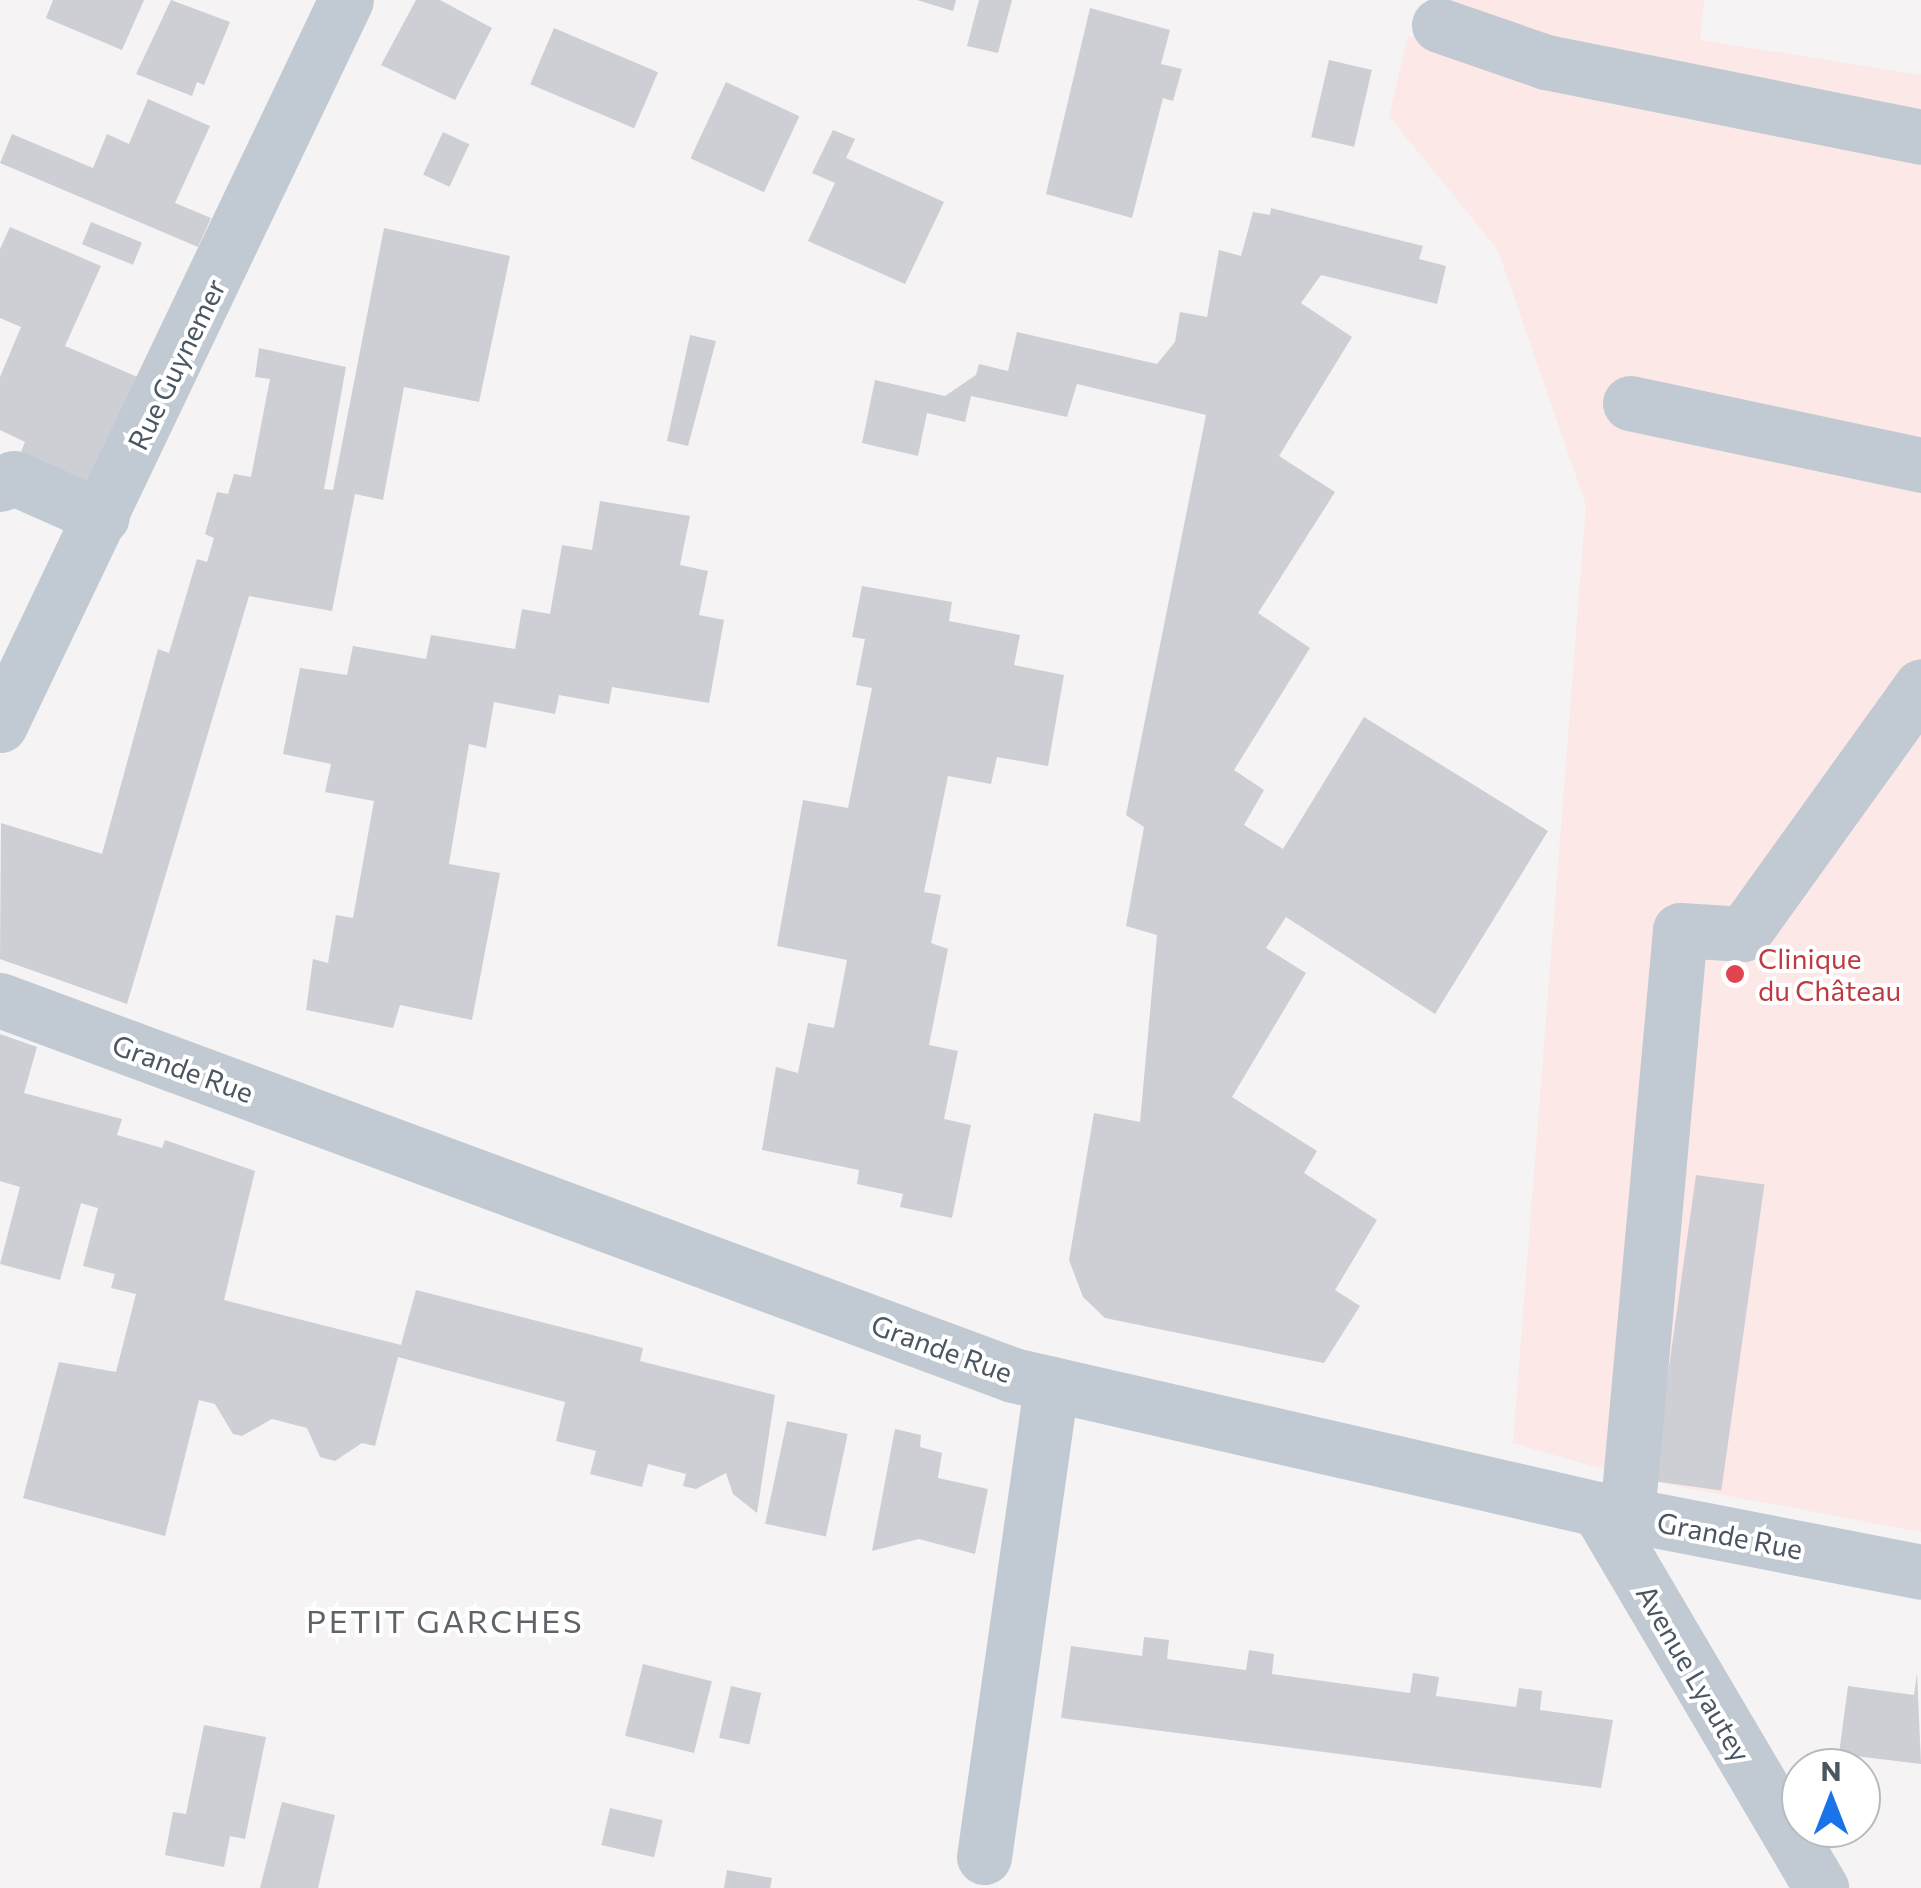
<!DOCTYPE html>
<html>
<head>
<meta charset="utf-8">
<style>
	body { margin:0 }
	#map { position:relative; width:1921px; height:1888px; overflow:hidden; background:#f5f3f3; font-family:Commissioner,sans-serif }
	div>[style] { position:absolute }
	.medical>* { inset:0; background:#fce8e6 }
	.building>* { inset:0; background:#cdcfd5; transform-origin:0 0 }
	.minor>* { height:55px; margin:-27.5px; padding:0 27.5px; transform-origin:27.5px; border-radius:27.5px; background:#c1cad2 }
	.dots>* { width:28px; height:28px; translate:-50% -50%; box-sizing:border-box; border:5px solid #fff; border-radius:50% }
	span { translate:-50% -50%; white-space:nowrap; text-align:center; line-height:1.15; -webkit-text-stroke:8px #fff; paint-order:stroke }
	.street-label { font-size:28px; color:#4a5661 }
	.health-label { font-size:28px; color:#be3a42 }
	.left { translate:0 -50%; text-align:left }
	.quarter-label { font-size:32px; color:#5f6368; letter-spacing:2.5px }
	.north { position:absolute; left:1781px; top:1748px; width:100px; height:100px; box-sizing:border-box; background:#fff; border:2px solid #b7bbc0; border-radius:50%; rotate:0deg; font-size:28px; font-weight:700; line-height:40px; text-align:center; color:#4a5661 }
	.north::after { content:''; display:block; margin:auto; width:35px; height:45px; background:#1a73e8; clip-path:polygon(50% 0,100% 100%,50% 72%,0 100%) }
</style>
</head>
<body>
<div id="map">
	<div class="medical">
		<i style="clip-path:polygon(1443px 0,1704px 0,1700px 40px,1921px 75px,1921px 1532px,1634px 1478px,1513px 1443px,1586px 505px,1498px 250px,1389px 116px,1408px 36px,1435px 40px)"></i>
	</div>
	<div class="building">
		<i style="clip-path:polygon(53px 0,144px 0,122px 50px,46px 18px)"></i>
		<i style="clip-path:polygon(171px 0,230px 22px,204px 85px,197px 82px,192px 96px,136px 74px)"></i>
		<i style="clip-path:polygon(416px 0,440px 0,492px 28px,455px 100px,381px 65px)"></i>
		<i style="clip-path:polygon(917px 0,956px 0,953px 11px)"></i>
		<i style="clip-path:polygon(979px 0,1012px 0,998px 53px,967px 46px)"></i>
		<i style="clip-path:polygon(1090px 8px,1170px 30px,1161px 64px,1182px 69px,1173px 101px,1163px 98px,1132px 218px,1046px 194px)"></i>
		<i style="left:554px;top:28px;width:113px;height:61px;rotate:23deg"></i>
		<i style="left:1329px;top:60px;width:44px;height:79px;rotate:13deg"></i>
		<i style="left:726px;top:82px;width:81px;height:84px;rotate:25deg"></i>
		<i style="clip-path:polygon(148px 99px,210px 126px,175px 203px,211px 218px,198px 247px,0 163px,12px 134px,93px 168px,107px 134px,129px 144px)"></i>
		<i style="clip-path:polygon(833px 130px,855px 139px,846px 158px,944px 202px,905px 284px,808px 241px,835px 183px,812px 173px)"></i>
		<i style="left:443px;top:132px;width:29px;height:47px;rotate:25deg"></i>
		<i style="clip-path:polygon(1271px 208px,1423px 246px,1419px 259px,1446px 266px,1437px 304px,1321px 275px,1301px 303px,1352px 337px,1279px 456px,1335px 492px,1258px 613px,1310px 648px,1234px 770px,1264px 790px,1244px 825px,1283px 849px,1364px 717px,1548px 831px,1435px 1014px,1286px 917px,1266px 948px,1306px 973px,1232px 1097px,1317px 1151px,1304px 1173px,1377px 1220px,1335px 1290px,1360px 1306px,1324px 1363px,1105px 1318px,1083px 1297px,1069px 1260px,1094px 1113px,1140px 1122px,1157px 935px,1126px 926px,1144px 827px,1126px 815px,1206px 415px,1077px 384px,1067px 417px,971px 396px,965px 422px,927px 413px,918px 456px,862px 443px,875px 380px,945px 396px,976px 375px,979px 364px,1008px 371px,1017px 332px,1157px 364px,1175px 342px,1180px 312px,1207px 317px,1219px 250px,1241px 256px,1253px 212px,1270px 215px)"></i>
		<i style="left:91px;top:222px;width:55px;height:24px;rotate:22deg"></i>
		<i style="clip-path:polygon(10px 227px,101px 266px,65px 346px,140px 378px,91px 489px,18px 459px,25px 442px,0 430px,0 377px,21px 327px,0 318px,0 249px)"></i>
		<i style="clip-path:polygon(384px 228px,510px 256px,479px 402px,404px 387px,383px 500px,355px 494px,332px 611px,249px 596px,127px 1004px,0 959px,1px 823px,102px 854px,158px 649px,169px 653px,197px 559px,207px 562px,214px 538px,205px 534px,217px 492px,228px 494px,234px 474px,251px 477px,270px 379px,255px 377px,259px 348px,346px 367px,324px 489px,333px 490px)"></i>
		<i style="clip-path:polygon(690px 335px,716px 341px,688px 446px,667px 441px)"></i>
		<i style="clip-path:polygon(600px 501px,690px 516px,680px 565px,708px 571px,699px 615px,724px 620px,709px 703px,612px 687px,609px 704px,559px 695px,555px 714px,494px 702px,486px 748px,469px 744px,449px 864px,500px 873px,472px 1020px,400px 1005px,393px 1028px,306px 1010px,313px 959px,328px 963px,336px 915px,353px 918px,374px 801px,325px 792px,331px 764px,283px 754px,300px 668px,347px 675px,353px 646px,426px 659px,431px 635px,515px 649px,522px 609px,550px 614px,562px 545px,592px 550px)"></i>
		<i style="clip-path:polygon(862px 586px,952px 602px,949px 621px,1020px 635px,1014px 665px,1064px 675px,1048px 766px,997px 757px,991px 784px,948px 776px,924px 892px,941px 895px,931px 943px,948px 949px,929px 1045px,958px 1051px,944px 1119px,971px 1125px,952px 1218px,900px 1207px,903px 1194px,857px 1184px,859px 1170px,762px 1150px,776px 1067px,798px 1073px,808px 1023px,834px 1028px,847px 960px,777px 946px,803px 800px,848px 808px,872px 688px,856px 685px,865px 639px,852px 637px)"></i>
		<i style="clip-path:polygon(0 1034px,37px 1047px,24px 1093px,122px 1119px,117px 1135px,162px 1148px,165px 1140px,255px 1171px,224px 1300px,401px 1345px,416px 1290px,643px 1348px,640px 1361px,775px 1395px,757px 1513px,733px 1494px,726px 1473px,696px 1489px,683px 1486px,686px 1474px,648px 1464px,642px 1487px,590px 1474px,596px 1451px,556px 1441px,565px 1402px,398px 1357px,375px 1446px,362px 1443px,335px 1461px,320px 1457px,307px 1428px,272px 1419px,242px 1436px,233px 1434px,215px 1404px,199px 1400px,165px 1536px,23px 1498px,59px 1362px,116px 1372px,136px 1294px,111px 1288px,115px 1274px,83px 1266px,98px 1208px,81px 1203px,60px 1280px,0 1264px,20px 1187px,0 1181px)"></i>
		<i style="left:1696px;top:1175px;width:69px;height:309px;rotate:8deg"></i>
		<i style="left:787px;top:1421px;width:62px;height:105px;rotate:12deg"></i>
		<i style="clip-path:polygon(895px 1429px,921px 1435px,920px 1447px,942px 1453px,938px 1478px,988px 1489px,975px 1554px,919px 1539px,872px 1551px)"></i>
		<i style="clip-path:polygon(1144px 1637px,1169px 1640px,1167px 1659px,1246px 1670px,1249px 1650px,1274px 1654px,1272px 1674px,1410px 1693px,1413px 1673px,1439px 1677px,1436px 1696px,1516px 1707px,1519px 1688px,1542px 1691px,1540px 1710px,1613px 1720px,1601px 1788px,1061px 1718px,1071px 1646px,1142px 1656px)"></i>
		<i style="left:643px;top:1664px;width:71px;height:74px;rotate:14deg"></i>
		<i style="clip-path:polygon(1917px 1673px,1921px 1764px,1839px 1754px,1848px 1686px,1914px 1695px)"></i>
		<i style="left:731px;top:1686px;width:31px;height:53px;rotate:13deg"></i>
		<i style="clip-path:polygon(204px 1725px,266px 1737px,245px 1839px,230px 1836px,224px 1867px,165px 1855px,173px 1812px,186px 1814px)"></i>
		<i style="clip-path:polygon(282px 1802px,335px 1815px,318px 1888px,260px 1888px)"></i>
		<i style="left:610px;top:1808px;width:54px;height:38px;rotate:13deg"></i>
		<i style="clip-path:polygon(727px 1870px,772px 1878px,770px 1888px,724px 1888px)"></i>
	</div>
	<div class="minor">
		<i style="left:1439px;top:25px;width:113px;rotate:19.1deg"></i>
		<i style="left:1546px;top:62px;width:382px;rotate:11.3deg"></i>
		<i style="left:1630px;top:403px;width:298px;rotate:12deg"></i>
		<i style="left:0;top:484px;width:15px;rotate:-23deg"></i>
		<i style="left:14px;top:478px;width:96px;rotate:23.9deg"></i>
		<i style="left:0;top:725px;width:803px;rotate:-64.49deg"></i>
		<i style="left:0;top:1000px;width:1080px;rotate:20.31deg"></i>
		<i style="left:1013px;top:1375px;width:600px;rotate:12.9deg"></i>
		<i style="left:1598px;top:1509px;width:329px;rotate:11deg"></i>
		<i style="left:1598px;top:1509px;width:440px;rotate:59.5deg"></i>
		<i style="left:1627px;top:1515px;width:587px;rotate:-84.82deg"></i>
		<i style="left:1680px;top:930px;width:63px;rotate:3.6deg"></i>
		<i style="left:1743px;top:934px;width:305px;rotate:-54.3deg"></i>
		<i style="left:984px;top:1857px;width:478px;rotate:-81.9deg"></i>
	</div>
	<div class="dots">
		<i style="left:1735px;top:974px;background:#e0444e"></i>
	</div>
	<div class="street-label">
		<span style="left:176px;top:364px;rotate:-64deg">Rue Guynemer</span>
		<span style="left:183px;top:1068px;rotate:20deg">Grande Rue</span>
		<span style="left:942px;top:1348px;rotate:20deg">Grande Rue</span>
		<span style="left:1730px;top:1535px;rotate:11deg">Grande Rue</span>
		<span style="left:1694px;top:1673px;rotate:60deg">Avenue Lyautey</span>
	</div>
	<div class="health-label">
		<span class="left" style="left:1758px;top:974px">Clinique<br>du Château</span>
	</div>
	<div class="quarter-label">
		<span style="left:445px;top:1620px">PETIT GARCHES</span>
	</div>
	<div class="north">N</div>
</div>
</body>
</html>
